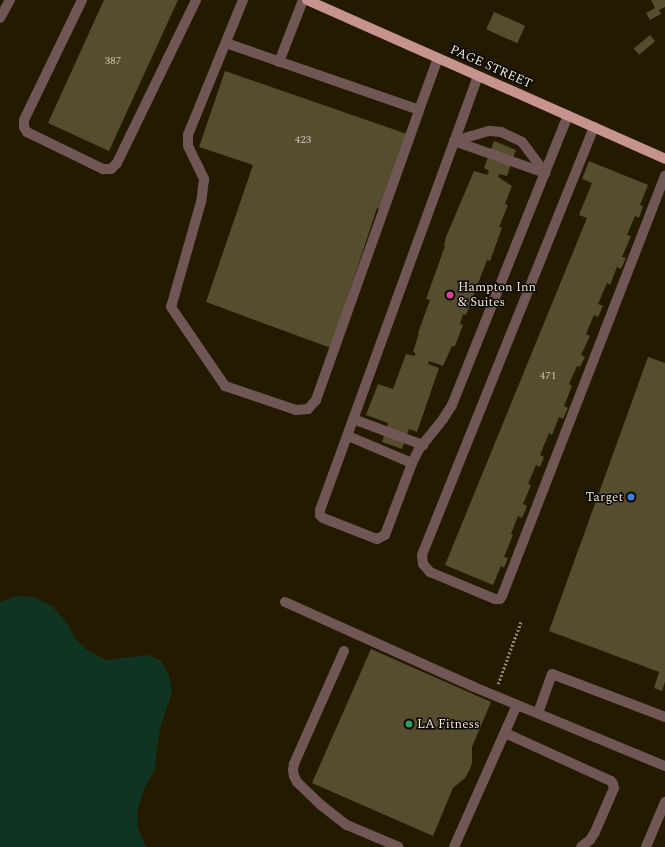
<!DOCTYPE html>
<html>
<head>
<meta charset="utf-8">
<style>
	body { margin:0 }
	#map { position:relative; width:665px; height:847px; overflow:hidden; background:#241a00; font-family:Spectral,serif }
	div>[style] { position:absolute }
	.green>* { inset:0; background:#0f3522 }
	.building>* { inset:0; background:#564c2e; transform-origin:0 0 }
	.path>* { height:2.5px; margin-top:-1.25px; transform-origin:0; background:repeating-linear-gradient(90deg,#908973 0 2px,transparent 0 4px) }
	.minor>* { height:10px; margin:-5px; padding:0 5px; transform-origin:5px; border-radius:5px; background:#705755 }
	.major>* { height:10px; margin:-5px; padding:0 5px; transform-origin:5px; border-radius:5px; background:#c6938f }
	.dots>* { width:11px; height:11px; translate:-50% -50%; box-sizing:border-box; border:2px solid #090600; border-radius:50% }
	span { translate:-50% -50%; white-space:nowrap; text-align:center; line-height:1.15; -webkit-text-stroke:3px #090600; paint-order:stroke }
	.number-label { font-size:11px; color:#c7c0ac }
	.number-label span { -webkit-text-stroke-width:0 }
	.street-label { font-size:13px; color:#ede7d6 }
	.poi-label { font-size:13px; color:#ede7d6 }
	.left { translate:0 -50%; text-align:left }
	.right { translate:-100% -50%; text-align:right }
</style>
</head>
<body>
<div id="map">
	<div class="green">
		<i style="clip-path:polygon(17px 596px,34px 597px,53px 607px,67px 623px,75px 639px,87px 650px,106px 660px,149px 655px,161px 661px,169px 675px,172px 692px,160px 728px,154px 772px,144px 789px,138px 808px,137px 826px,146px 847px,0 847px,0 602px)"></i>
	</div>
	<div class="building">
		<i style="clip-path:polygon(104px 0,178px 0,109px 151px,48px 123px)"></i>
		<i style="clip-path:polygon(651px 0,665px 0,665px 7px,659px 10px,661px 14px,650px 20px,646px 13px,655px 8px)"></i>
		<i style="left:494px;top:12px;width:34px;height:19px;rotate:24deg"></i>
		<i style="left:650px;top:35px;width:8px;height:21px;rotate:50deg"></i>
		<i style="clip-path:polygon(225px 71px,407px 134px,381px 210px,377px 208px,331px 348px,206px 302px,253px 165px,199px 147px)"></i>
		<i style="clip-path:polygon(494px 141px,516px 150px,507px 176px,499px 174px,498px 177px,512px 186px,505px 204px,508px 205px,499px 227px,502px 228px,490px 261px,487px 260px,466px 315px,463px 314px,460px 324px,463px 325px,455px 346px,452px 346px,443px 366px,429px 361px,428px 364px,439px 368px,417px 432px,409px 429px,402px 449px,382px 442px,388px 423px,366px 415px,378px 384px,393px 389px,406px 354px,415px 356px,415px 353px,413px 352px,419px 333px,418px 333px,430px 300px,426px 299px,445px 246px,444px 246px,446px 237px,474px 171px,487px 175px,489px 171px,484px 168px)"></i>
		<i style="clip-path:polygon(589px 161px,648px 185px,640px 205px,643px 206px,639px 218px,635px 216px,627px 235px,631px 236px,622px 257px,626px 258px,621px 269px,617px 267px,610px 285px,607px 283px,598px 304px,603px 306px,598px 317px,594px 315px,586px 334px,590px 336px,581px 355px,585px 357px,580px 367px,577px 366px,569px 384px,572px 386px,564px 406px,568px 408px,563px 419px,559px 417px,552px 435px,549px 433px,540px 455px,544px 457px,540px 467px,536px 465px,528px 484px,531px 485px,523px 504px,527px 506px,522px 518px,518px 516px,511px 534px,513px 535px,504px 557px,508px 558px,504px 568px,501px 566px,493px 585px,445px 565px,587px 218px,579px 215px,592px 183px,582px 179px)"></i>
		<i style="clip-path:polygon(648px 357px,665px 363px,665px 682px,662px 691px,654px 688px,659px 672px,549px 631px)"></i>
		<i style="clip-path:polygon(371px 649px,491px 702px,472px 747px,472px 763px,470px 769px,465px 778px,453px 788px,433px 836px,312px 783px)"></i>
	</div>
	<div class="path">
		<i style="left:498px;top:684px;width:67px;rotate:-69.9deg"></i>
	</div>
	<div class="minor">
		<i style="left:82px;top:0;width:133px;rotate:115.8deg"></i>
		<i style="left:24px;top:120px;width:7px;rotate:90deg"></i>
		<i style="left:24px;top:127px;width:6px;rotate:59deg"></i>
		<i style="left:27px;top:132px;width:85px;rotate:26deg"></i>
		<i style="left:103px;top:169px;width:8px"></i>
		<i style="left:111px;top:169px;width:8px;rotate:-45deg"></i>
		<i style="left:117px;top:163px;width:181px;rotate:-64.1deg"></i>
		<i style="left:243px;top:0;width:146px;rotate:112.2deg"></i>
		<i style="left:188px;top:135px;width:11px;rotate:90deg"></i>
		<i style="left:188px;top:146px;width:37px;rotate:64deg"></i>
		<i style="left:204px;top:179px;width:23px;rotate:97deg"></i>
		<i style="left:201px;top:202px;width:109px;rotate:105.9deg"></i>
		<i style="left:171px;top:307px;width:96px;rotate:55.6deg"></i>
		<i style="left:225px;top:386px;width:75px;rotate:18.7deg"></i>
		<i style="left:296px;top:410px;width:12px;rotate:-5deg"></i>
		<i style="left:308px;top:409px;width:12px;rotate:-48deg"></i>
		<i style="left:316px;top:400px;width:308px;rotate:-70.4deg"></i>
		<i style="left:0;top:18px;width:21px;rotate:-61deg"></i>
		<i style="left:226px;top:43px;width:204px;rotate:19.1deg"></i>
		<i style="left:419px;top:110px;width:55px;rotate:-69.9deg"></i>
		<i style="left:279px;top:62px;width:66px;rotate:-68.8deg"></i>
		<i style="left:478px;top:76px;width:462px;rotate:110deg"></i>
		<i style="left:320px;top:510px;width:5px;rotate:90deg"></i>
		<i style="left:320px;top:515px;width:4px;rotate:45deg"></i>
		<i style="left:323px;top:518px;width:58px;rotate:21.3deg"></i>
		<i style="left:377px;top:539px;width:9px;rotate:-27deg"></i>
		<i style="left:385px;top:535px;width:77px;rotate:-69.4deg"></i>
		<i style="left:412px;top:463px;width:16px;rotate:-63deg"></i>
		<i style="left:419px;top:449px;width:38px;rotate:-51deg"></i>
		<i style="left:443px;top:419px;width:17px;rotate:-57deg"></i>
		<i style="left:452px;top:405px;width:312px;rotate:-68.2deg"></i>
		<i style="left:594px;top:127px;width:461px;rotate:111.9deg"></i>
		<i style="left:422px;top:555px;width:9px;rotate:84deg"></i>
		<i style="left:423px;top:564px;width:11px;rotate:49deg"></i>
		<i style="left:430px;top:572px;width:70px;rotate:22.6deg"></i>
		<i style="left:495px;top:599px;width:5px"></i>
		<i style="left:500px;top:599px;width:4px;rotate:-56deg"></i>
		<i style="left:502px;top:596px;width:451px;rotate:-68.8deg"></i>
		<i style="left:454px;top:141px;width:37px;rotate:-16deg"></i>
		<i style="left:490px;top:131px;width:11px;rotate:5deg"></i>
		<i style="left:501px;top:132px;width:23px;rotate:25deg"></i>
		<i style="left:522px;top:142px;width:39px;rotate:53deg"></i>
		<i style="left:454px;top:141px;width:96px;rotate:19.4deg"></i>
		<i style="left:353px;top:419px;width:75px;rotate:20.4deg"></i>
		<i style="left:348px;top:436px;width:69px;rotate:22.9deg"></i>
		<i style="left:285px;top:602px;width:207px;rotate:24.2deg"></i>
		<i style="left:474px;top:687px;width:207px;rotate:22.5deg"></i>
		<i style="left:344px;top:651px;width:124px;rotate:113.9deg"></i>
		<i style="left:294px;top:764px;width:6px;rotate:99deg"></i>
		<i style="left:293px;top:770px;width:6px;rotate:81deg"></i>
		<i style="left:294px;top:776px;width:7px;rotate:63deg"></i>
		<i style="left:297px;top:782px;width:33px;rotate:44deg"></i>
		<i style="left:321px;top:805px;width:33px;rotate:38deg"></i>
		<i style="left:347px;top:825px;width:56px;rotate:22.9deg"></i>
		<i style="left:538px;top:713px;width:41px;rotate:-70.3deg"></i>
		<i style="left:552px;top:674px;width:121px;rotate:20.8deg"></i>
		<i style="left:505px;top:733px;width:116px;rotate:24.4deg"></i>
		<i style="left:611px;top:781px;width:4px;rotate:56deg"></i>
		<i style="left:613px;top:784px;width:4px;rotate:76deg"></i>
		<i style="left:614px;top:788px;width:48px;rotate:113.4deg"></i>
		<i style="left:595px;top:832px;width:9px;rotate:122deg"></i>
		<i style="left:590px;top:840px;width:11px;rotate:142deg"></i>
		<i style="left:454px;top:847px;width:155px;rotate:-66.1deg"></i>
		<i style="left:646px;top:847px;width:49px;rotate:-67.1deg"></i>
	</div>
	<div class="major">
		<i style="left:307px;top:0;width:392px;rotate:23.9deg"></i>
	</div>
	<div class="dots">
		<i style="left:450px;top:295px;background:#d1479c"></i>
		<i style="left:631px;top:497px;background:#3f7fe0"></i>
		<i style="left:409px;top:724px;background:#2e9e5b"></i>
	</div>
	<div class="number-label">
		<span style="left:113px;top:61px">387</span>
		<span style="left:303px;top:140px">423</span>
		<span style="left:548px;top:376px">471</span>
	</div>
	<div class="street-label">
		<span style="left:491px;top:67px;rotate:24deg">PAGE STREET</span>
	</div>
	<div class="poi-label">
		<span class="left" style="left:458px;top:295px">Hampton Inn<br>&amp; Suites</span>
		<span class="right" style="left:623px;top:497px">Target</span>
		<span class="left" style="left:417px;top:724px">LA Fitness</span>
	</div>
</div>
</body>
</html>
